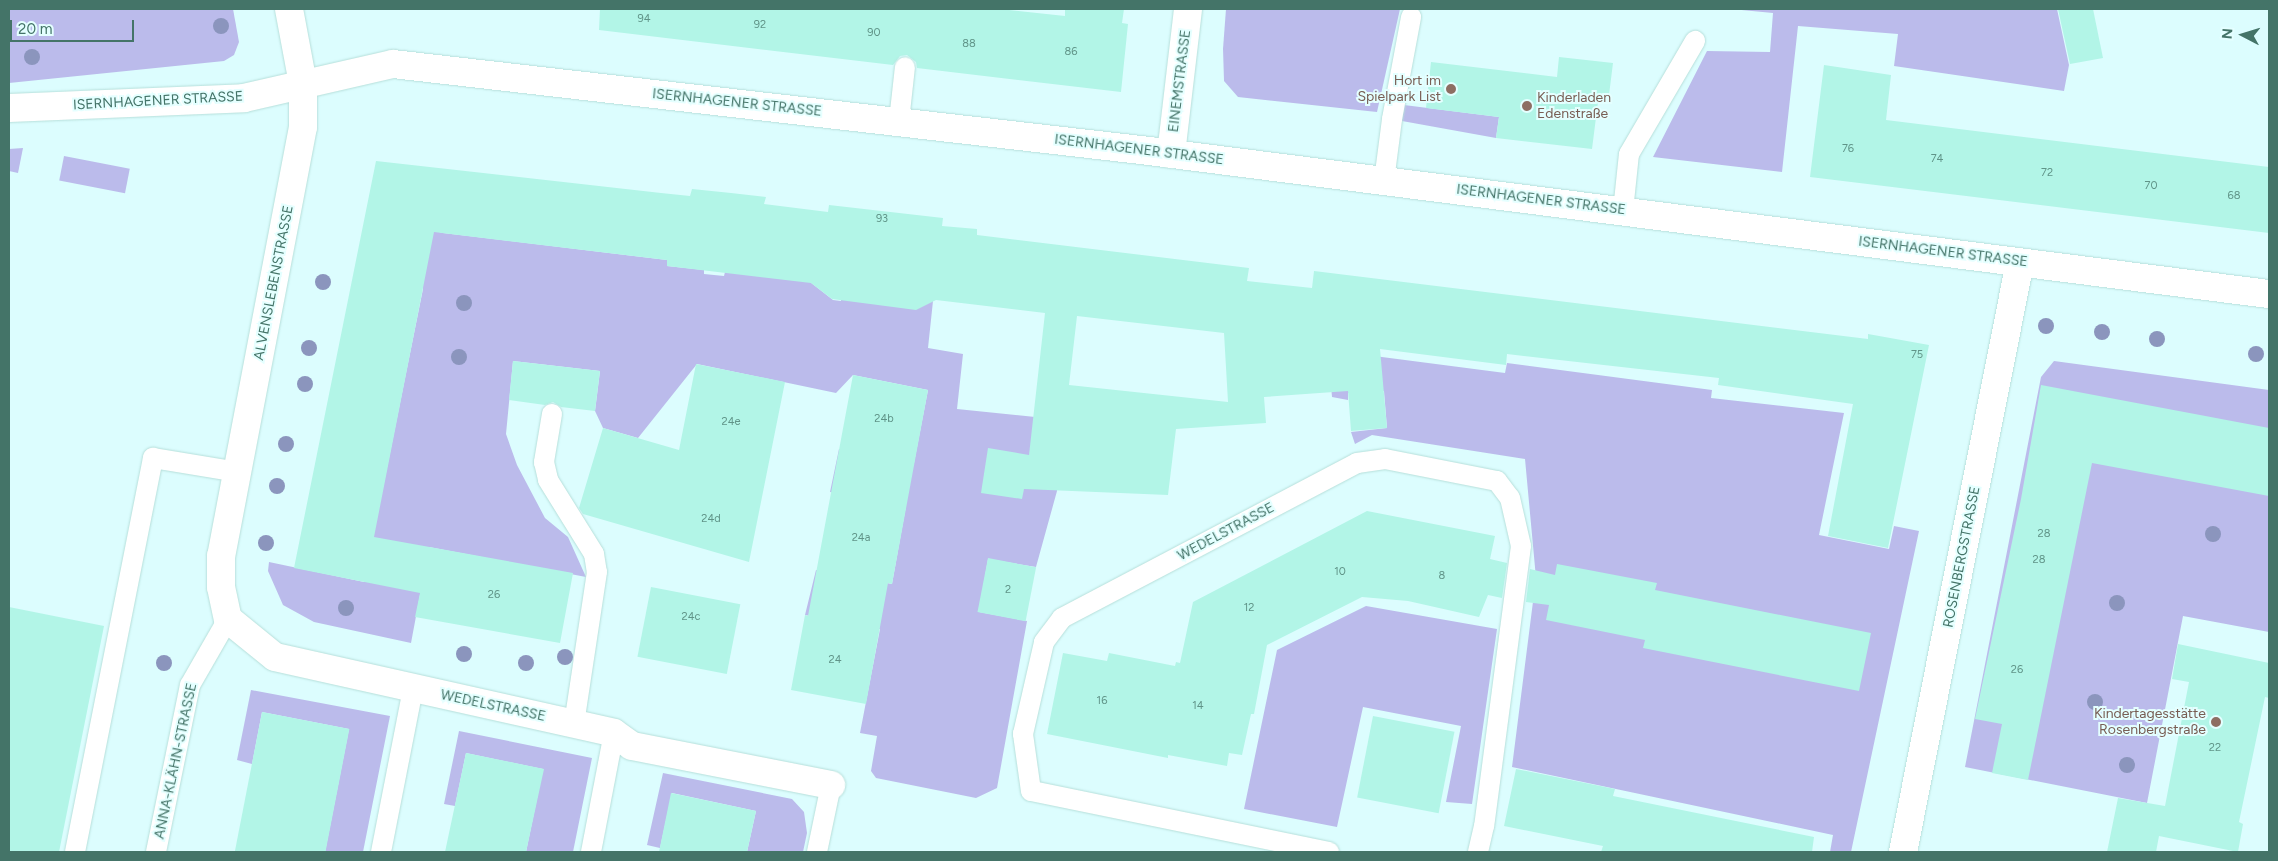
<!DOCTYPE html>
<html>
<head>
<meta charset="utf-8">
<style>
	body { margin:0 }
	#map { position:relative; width:2278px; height:861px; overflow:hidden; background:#dcfdfe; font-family:Figtree,sans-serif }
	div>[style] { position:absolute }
	.green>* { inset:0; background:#bbbbeb; transform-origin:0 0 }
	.building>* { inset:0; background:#b2f5e7; transform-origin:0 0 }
	.roads { filter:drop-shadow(0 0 1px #b6dfda) drop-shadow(0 0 1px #b6dfda) }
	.lane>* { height:20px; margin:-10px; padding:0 10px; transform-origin:10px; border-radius:10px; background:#fff }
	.street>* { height:28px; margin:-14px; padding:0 14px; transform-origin:14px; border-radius:14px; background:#fff }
	.trees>* { width:16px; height:16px; margin:-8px; border-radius:50%; background:#8b95bd }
	.dots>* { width:14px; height:14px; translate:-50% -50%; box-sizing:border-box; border:2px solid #e4ffff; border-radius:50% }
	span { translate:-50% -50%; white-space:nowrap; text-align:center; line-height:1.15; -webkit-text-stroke:4px #e4ffff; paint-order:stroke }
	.number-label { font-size:11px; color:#609488 }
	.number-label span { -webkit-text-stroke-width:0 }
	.street-label { font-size:14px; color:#447468 }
	.education-label { font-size:14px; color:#785e54 }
	.right { translate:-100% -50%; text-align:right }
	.left { translate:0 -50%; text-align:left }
	.frame { position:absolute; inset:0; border:10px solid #447468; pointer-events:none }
	.north { position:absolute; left:2218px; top:10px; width:50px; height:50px; -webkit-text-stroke:4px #e4ffff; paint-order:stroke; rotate:275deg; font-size:14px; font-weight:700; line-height:20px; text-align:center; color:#447468 }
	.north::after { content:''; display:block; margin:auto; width:18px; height:22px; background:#447468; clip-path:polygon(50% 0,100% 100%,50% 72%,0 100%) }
	.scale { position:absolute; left:10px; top:20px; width:124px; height:22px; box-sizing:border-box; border:2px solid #447468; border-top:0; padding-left:6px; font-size:15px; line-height:18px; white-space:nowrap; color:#447468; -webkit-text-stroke:4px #e4ffff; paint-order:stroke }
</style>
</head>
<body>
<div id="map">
	<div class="green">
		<i style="clip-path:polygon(9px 9px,233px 9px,239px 42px,234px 55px,224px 61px,9px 83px)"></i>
		<i style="clip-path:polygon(1226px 9px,1400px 9px,1377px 112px,1238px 97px,1224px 81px,1223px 49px)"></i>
		<i style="clip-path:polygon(1731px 9px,2057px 9px,2069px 65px,2064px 91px,1894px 66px,1898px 34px,1798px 26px,1782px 172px,1653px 157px,1707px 51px,1770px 52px,1773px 13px)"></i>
		<i style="clip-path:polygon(1404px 105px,1499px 117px,1496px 138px,1402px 121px)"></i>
		<i style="clip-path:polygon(23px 148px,18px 173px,9px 171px,9px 149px)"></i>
		<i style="left:64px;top:156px;width:67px;height:25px;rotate:11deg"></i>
		<i style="clip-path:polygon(423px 228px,443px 233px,667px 260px,667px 266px,704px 270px,704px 274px,724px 276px,725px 272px,810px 282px,833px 300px,841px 301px,841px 292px,933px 301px,928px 348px,963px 354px,957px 409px,1064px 420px,1057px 491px,1036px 567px,988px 559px,979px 612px,1027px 621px,997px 788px,976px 798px,876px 778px,871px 771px,877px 736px,860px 733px,880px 629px,805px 615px,816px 570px,892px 584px,906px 506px,830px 492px,839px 449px,914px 463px,928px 390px,853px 375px,836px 393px,697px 364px,638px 438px,603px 428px,595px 411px,600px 371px,513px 361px,506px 434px,517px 465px,545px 518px,568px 537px,586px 577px,429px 547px,411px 643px,314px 622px,283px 605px,268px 571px,269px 562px,364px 582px,423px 289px)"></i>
		<i style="clip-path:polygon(1328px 350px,1505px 373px,1507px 363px,1712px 390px,1711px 398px,1844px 413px,1819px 535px,1889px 549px,1894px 526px,1919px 531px,1851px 852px,1830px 852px,1833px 835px,1512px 767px,1536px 578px,1525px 459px,1372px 435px,1355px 444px,1351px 432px,1387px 428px,1384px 391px,1348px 393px,1348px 400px,1332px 397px)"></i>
		<i style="clip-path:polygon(2054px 361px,2269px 390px,2269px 632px,2183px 616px,2147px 803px,1965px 767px,2041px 377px)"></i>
		<i style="clip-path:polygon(1366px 606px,1497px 629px,1472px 804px,1446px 802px,1461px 726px,1363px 707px,1337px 827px,1244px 809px,1277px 650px)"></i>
		<i style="clip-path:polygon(251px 690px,390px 716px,363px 852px,325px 852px,349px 729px,262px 712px,252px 764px,237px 760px)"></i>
		<i style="clip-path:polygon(459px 731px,592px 758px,573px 852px,526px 852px,543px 769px,466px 753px,455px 806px,444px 804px)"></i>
		<i style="clip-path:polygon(663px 773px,792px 799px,804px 812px,807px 833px,803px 852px,747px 852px,756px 811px,672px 793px,660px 848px,647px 845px)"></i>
	</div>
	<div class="building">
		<i style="clip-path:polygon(600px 9px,1000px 9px,1065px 16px,1065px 9px,1124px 9px,1122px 23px,1128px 24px,1121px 92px,917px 68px,916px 62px,907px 55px,900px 56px,893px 65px,599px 30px)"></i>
		<i style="clip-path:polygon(2058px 9px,2093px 9px,2103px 58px,2070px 64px)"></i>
		<i style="clip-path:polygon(1559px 57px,1613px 63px,1609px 95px,1599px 94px,1592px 149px,1496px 138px,1499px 117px,1426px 108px,1431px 62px,1557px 77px)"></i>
		<i style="clip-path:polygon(1824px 65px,1891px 75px,1886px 120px,2269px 167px,2269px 233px,1810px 177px)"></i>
		<i style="clip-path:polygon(evenodd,376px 161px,661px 193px,690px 196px,692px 189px,731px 193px,766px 197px,764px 204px,828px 212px,829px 205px,943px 218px,942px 226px,977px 229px,977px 235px,1249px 268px,1247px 281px,1312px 288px,1314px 271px,1868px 339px,1868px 334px,1929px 345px,1888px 548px,1828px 536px,1853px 404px,1718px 385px,1719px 378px,1507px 354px,1506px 365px,1380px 349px,1387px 428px,1351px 431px,1348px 391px,1264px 397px,1266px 423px,1176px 429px,1168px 495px,1024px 489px,1022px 499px,981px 493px,988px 448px,1029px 455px,1045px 313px,936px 300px,916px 310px,832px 299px,811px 283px,667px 266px,667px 260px,434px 232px,374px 537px,573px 573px,560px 643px,415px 617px,420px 593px,294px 568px,376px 161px,1077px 316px,1224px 333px,1228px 402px,1069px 385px,1077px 316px)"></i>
		<i style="clip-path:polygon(513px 361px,600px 371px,595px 411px,561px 407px,553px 402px,545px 405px,509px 400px)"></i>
		<i style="clip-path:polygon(696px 364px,785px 382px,749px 562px,583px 514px,579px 508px,603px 428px,679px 450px)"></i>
		<i style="clip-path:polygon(853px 375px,928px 390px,892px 584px,888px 583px,866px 704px,791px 690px,805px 615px,808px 616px)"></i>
		<i style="clip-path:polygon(2041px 385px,2269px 428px,2269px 496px,2092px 463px,2028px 780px,1992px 773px,2002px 724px,1975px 719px,2021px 499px)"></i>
		<i style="clip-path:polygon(1367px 511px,1495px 536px,1490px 559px,1507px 563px,1502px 598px,1488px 595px,1479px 617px,1408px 601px,1362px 597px,1267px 645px,1254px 714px,1251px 714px,1242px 755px,1229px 753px,1227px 766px,1168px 755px,1168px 758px,1047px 734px,1063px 653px,1107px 661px,1109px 653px,1175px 666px,1176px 662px,1180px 663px,1193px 602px)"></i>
		<i style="left:988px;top:558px;width:49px;height:55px;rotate:11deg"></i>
		<i style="clip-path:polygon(1557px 564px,1657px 583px,1655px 590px,1871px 633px,1859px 691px,1643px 648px,1645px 640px,1546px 620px,1549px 605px,1526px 602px,1530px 569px,1555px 575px)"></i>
		<i style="left:651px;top:587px;width:91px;height:71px;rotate:11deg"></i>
		<i style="clip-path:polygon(9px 607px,104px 626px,59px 852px,9px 852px)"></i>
		<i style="clip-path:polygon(2178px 644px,2269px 663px,2269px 698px,2265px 697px,2239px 822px,2243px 824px,2238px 852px,2159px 836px,2156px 852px,2107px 852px,2118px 798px,2165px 806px,2189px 682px,2172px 679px)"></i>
		<i style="left:262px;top:712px;width:89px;height:143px;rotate:11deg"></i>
		<i style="left:1373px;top:716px;width:83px;height:83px;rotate:11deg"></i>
		<i style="clip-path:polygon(466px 753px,544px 769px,526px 852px,445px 852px)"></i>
		<i style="clip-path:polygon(1516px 769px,1615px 789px,1613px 796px,1814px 837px,1812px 852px,1601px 852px,1603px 846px,1504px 826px)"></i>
		<i style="clip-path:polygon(671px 793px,756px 811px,747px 852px,659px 852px)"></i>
	</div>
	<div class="roads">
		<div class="lane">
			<i style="left:899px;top:121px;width:54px;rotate:-83.7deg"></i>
			<i style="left:1384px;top:181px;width:63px;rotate:-82.6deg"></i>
			<i style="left:1392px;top:119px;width:104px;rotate:-79.4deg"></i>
			<i style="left:1623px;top:211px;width:57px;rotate:-84deg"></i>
			<i style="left:1629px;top:154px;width:131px;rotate:-59.7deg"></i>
			<i style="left:552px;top:414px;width:49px;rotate:99.5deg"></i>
			<i style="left:544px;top:462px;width:18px;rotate:77deg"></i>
			<i style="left:548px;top:480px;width:87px;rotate:58.1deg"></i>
			<i style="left:594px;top:554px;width:18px;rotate:81deg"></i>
			<i style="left:597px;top:572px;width:154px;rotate:98.6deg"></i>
			<i style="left:75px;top:852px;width:402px;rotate:-78.8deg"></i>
			<i style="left:153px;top:458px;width:86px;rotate:9.4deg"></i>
			<i style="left:156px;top:852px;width:170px;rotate:-78.5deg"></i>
			<i style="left:190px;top:685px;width:76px;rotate:-60.1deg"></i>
			<i style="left:381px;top:852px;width:166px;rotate:-78.9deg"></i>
			<i style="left:591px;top:852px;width:121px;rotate:-79.1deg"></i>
			<i style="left:817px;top:852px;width:68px;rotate:-78.2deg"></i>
			<i style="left:1329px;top:852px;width:304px;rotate:-168.4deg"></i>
			<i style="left:1031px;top:791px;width:58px;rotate:-98deg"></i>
			<i style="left:1023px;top:734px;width:94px;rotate:-77.1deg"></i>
			<i style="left:1044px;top:642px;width:30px;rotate:-53deg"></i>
			<i style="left:1062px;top:618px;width:333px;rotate:-27.7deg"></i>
			<i style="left:1357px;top:463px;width:28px;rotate:-8deg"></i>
			<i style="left:1385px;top:459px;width:114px;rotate:11.1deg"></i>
			<i style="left:1497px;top:481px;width:21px;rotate:53deg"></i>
			<i style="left:1510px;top:498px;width:49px;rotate:77.1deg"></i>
			<i style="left:1521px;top:546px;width:282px;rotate:97.5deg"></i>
			<i style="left:1484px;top:826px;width:27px;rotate:103deg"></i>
		</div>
		<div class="street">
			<i style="left:289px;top:9px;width:76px;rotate:79.4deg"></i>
			<i style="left:303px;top:84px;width:43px;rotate:90deg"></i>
			<i style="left:303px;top:127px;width:437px;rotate:100.8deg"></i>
			<i style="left:221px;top:556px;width:31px;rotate:90deg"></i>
			<i style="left:221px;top:587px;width:33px;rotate:78deg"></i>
			<i style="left:228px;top:619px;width:60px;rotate:39deg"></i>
			<i style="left:275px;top:657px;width:347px;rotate:12.6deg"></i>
			<i style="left:614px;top:733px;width:22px;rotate:36deg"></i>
			<i style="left:632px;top:746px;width:203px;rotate:11.1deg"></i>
			<i style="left:9px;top:108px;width:235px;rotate:-2.4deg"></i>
			<i style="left:244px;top:98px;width:153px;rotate:-12.9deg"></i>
			<i style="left:393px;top:64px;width:761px;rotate:6.56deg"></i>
			<i style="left:1149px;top:151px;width:1129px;rotate:7.28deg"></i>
			<i style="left:1171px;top:154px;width:146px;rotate:-83.3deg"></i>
			<i style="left:1903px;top:852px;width:601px;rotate:-78.78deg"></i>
		</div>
	</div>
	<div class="trees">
		<i style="left:221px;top:26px"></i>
		<i style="left:32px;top:57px"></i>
		<i style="left:323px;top:282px"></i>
		<i style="left:464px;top:303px"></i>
		<i style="left:2046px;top:326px"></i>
		<i style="left:2102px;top:332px"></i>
		<i style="left:2157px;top:339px"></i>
		<i style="left:309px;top:348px"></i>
		<i style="left:2256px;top:354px"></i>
		<i style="left:459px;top:357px"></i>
		<i style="left:305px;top:384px"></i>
		<i style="left:286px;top:444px"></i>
		<i style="left:277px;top:486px"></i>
		<i style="left:2213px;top:534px"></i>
		<i style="left:266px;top:543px"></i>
		<i style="left:2117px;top:603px"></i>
		<i style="left:346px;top:608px"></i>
		<i style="left:464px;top:654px"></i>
		<i style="left:565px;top:657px"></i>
		<i style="left:164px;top:663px"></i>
		<i style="left:526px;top:663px"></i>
		<i style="left:2095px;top:702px"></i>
		<i style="left:2127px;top:765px"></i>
	</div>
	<div class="dots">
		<i style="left:1451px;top:89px;background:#8d6e63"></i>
		<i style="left:1527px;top:106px;background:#8d6e63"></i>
		<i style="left:2216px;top:722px;background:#8d6e63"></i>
	</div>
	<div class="number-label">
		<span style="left:644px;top:19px">94</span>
		<span style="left:760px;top:25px">92</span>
		<span style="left:874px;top:33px">90</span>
		<span style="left:969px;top:44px">88</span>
		<span style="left:1071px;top:52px">86</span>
		<span style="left:1848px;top:149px">76</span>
		<span style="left:1937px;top:159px">74</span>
		<span style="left:2047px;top:173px">72</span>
		<span style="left:2151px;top:186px">70</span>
		<span style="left:2234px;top:196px">68</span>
		<span style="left:882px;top:219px">93</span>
		<span style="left:1917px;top:355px">75</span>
		<span style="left:884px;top:419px">24b</span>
		<span style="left:731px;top:422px">24e</span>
		<span style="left:711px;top:519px">24d</span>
		<span style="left:2044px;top:534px">28</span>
		<span style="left:861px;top:538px">24a</span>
		<span style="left:2039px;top:560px">28</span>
		<span style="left:1340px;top:572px">10</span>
		<span style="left:1442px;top:576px">8</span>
		<span style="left:1008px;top:590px">2</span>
		<span style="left:494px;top:595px">26</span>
		<span style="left:1249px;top:608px">12</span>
		<span style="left:691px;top:617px">24c</span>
		<span style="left:835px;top:660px">24</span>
		<span style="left:2017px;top:670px">26</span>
		<span style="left:1102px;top:701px">16</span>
		<span style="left:1198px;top:706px">14</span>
		<span style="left:2215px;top:748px">22</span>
	</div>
	<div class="street-label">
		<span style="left:1180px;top:81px;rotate:-83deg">EINEMSTRASSE</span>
		<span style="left:158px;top:101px;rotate:-3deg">ISERNHAGENER STRASSE</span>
		<span style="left:737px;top:103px;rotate:6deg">ISERNHAGENER STRASSE</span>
		<span style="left:1139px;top:150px;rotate:7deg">ISERNHAGENER STRASSE</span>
		<span style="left:1541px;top:200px;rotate:7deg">ISERNHAGENER STRASSE</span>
		<span style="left:1943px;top:252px;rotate:7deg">ISERNHAGENER STRASSE</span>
		<span style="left:274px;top:283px;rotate:-79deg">ALVENSLEBENSTRASSE</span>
		<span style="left:1226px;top:532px;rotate:-28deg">WEDELSTRASSE</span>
		<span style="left:1962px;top:557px;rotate:-79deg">ROSENBERGSTRASSE</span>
		<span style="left:493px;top:706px;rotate:12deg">WEDELSTRASSE</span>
		<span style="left:176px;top:761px;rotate:-78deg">ANNA-KLÄHN-STRASSE</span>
	</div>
	<div class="education-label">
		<span class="right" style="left:1441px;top:89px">Hort im<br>Spielpark List</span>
		<span class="left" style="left:1537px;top:106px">Kinderladen<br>Edenstraße</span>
		<span class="right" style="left:2206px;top:722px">Kindertagesstätte<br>Rosenbergstraße</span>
	</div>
	<div class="frame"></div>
	<div class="north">N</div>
	<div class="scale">20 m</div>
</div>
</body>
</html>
